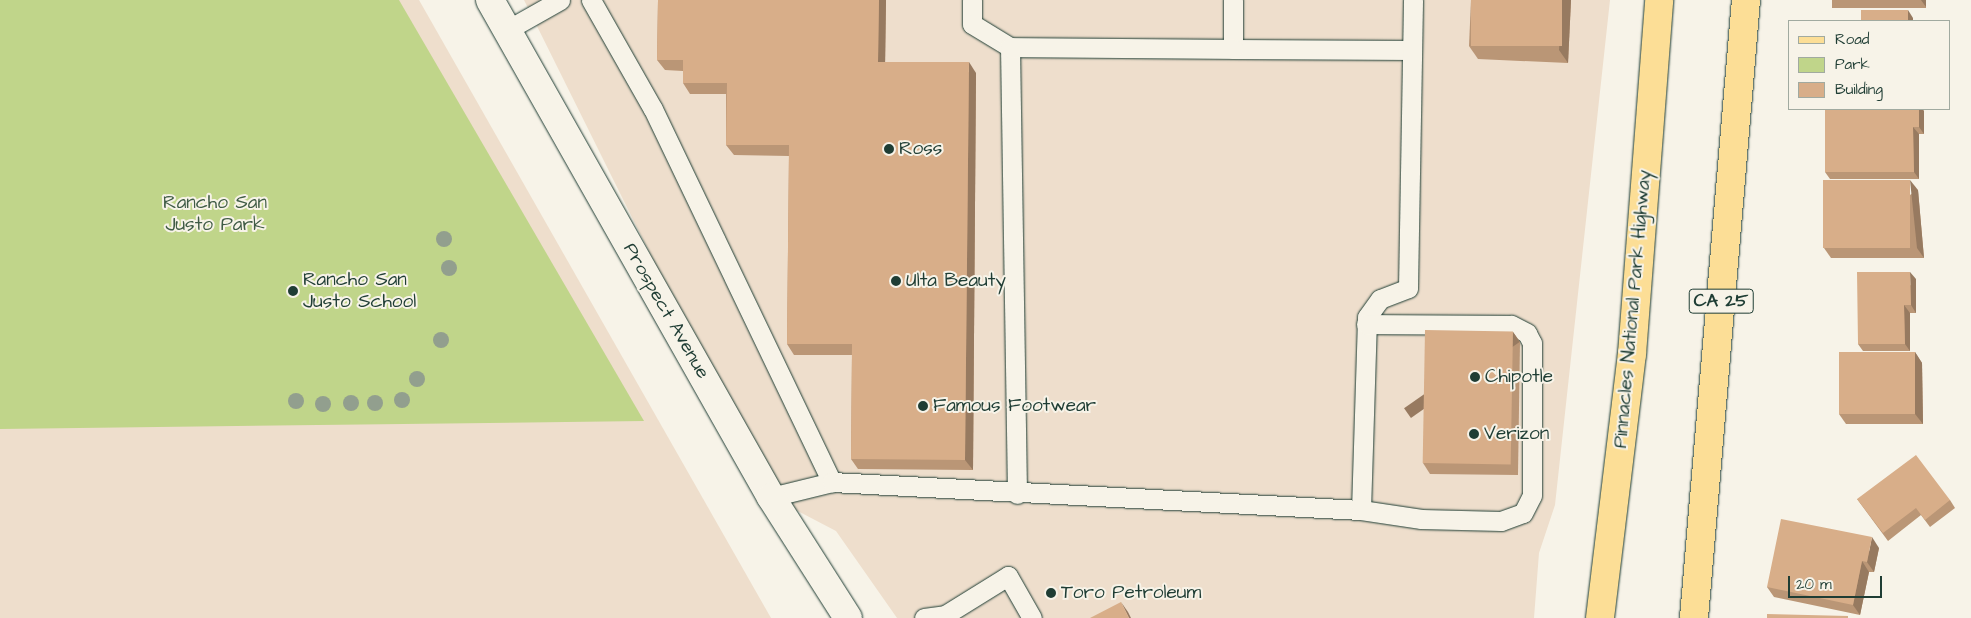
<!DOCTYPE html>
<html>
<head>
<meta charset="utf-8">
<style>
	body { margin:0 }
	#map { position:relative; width:1971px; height:618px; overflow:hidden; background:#f7f3e8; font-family:"Architects Daughter",sans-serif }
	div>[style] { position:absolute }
	.built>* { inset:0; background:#eedecc }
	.green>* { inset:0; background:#c0d58a }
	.roads { filter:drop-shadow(0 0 1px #1f3d34) drop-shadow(0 0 1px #1f3d34) }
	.service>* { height:19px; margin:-9.5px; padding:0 9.5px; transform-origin:9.5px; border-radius:9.5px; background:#f7f3e8 }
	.tertiary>* { height:28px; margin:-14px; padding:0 14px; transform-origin:14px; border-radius:14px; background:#f7f3e8 }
	.primary>* { height:28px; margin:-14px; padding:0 14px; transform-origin:14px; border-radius:14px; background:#fcde96 }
	.trees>* { width:16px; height:16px; margin:-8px; border-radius:50%; background:#929f8e }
	.wall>* { inset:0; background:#ba9676; transform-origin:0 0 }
	.shaded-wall>* { inset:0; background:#977a60; transform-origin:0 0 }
	.building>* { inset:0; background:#d8ae89; transform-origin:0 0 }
	.dots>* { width:14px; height:14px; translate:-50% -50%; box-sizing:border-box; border:2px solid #f7f3e8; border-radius:50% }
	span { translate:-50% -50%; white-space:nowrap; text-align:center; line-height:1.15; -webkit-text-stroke:4px #f7f3e8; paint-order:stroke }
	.shield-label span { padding:1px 4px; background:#f7f3e8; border:1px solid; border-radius:4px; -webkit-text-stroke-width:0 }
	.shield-label { font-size:18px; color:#1f3d34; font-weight:700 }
	.poi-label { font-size:19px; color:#1f3d34 }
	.left { translate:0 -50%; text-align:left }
	.park-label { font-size:19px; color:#3f5b45 }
	.street-label { font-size:19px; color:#1f3d34 }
	.legend { position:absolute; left:1788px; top:20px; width:162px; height:90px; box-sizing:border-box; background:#f7f3e8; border:1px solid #a1aaa0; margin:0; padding:6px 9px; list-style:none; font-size:15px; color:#1f3d34 }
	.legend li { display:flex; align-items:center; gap:10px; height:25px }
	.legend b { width:25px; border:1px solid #a1aaa0 }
	.scale { position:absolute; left:1788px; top:576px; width:94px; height:22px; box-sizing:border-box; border:2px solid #1f3d34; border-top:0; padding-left:6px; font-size:15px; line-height:18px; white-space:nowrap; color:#1f3d34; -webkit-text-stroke:4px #f7f3e8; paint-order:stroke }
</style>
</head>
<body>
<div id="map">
	<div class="built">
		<i style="clip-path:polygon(0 0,419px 0,771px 618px,0 618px)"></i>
		<i style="clip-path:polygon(524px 0,1610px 0,1555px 505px,1539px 553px,1534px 618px,897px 618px,836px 531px,771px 497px)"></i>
	</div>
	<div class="green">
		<i style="clip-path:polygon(0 0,399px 0,644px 421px,0 429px)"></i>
	</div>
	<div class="roads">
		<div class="service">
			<i style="left:591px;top:0;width:125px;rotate:60.4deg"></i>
			<i style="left:653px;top:109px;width:414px;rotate:64.4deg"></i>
			<i style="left:972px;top:0;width:24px;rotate:90deg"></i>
			<i style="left:972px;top:24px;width:44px;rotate:31.2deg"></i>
			<i style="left:1010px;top:47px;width:447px;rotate:89.1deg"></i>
			<i style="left:1233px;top:0;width:49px;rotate:90deg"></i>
			<i style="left:1233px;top:49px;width:179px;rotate:0.3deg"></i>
			<i style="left:507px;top:30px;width:61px;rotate:-29.5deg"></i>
			<i style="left:1010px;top:47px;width:223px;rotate:0.5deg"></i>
			<i style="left:771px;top:497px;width:63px;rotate:-13.8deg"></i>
			<i style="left:832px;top:482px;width:530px;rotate:3.03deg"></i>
			<i style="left:1361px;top:510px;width:193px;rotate:-88.2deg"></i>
			<i style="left:1367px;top:317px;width:22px;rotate:-54deg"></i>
			<i style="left:1380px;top:299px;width:30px;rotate:-21deg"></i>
			<i style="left:1408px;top:288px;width:288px;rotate:-89deg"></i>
			<i style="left:1361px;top:510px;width:61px;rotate:8.5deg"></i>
			<i style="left:1421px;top:519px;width:80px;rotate:1.4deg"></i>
			<i style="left:1501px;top:521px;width:23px;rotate:-20deg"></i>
			<i style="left:1523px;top:513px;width:20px;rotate:-63deg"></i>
			<i style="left:1532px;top:495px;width:152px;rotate:-90deg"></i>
			<i style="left:1532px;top:343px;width:11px;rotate:-117deg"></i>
			<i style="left:1527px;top:333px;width:18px;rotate:-153deg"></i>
			<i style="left:1511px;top:325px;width:145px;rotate:-179.6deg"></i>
			<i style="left:924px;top:618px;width:21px;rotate:-8deg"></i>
			<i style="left:945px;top:615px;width:74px;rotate:-31.8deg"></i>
			<i style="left:1008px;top:576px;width:48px;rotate:60.3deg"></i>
		</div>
		<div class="tertiary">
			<i style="left:490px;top:0;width:571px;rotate:60.52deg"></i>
			<i style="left:771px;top:497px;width:143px;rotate:57.5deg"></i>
		</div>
		<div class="primary">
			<i style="left:1600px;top:618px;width:266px;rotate:-83.1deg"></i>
			<i style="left:1632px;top:354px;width:355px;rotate:-85.6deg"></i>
			<i style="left:1694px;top:618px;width:620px;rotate:-85.19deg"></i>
		</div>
	</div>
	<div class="trees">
		<i style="left:444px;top:239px"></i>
		<i style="left:449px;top:268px"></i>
		<i style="left:441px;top:340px"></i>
		<i style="left:417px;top:379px"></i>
		<i style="left:402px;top:400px"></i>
		<i style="left:296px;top:401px"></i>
		<i style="left:351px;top:403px"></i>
		<i style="left:375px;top:403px"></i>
		<i style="left:323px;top:404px"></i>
	</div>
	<div class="wall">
		<i style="clip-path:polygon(658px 0,886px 0,885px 62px,976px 73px,973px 470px,858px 469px,851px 459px,852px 355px,794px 355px,787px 344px,789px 156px,734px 155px,726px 145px,726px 94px,690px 94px,683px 83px,683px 71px,665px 70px,657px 60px)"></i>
		<i style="clip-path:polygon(1471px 0,1571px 0,1568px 63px,1478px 59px,1469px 46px)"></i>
		<i style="left:1832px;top:0;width:94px;height:8px"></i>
		<i style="clip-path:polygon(1825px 109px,1922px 109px,1924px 111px,1924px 134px,1919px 134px,1919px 179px,1830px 179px,1825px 172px)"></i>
		<i style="clip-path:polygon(1918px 190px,1924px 258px,1831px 258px,1824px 248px)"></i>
		<i style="clip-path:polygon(1916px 279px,1916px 313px,1910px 313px,1910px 351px,1863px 351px,1858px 344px)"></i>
		<i style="clip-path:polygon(1513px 332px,1520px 342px,1518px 475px,1430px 474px,1423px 463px)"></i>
		<i style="clip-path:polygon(1915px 352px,1922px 363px,1923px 424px,1846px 424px,1839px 414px)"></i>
		<i style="clip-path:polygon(1857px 499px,1950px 500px,1955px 508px,1930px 527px,1921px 515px,1888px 541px)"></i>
		<i style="clip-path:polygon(1879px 548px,1874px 572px,1869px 572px,1860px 615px,1774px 597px,1767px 587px)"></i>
	</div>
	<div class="shaded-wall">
		<i style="clip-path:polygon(879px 0,886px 0,885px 72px,878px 62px)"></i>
		<i style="clip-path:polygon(1562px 0,1571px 0,1568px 63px,1559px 50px)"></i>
		<i style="clip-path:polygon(1921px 0,1926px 0,1926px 7px)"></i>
		<i style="clip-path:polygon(1908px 10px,1913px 18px,1913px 21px,1908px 21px)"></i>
		<i style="clip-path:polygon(969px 62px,976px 73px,973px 470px,965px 460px)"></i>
		<i style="clip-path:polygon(1919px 109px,1922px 109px,1924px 111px,1924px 134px,1919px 127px)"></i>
		<i style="clip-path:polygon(1913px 127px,1919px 134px,1919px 179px,1914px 172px)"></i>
		<i style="clip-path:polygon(1910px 180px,1918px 190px,1924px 258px,1917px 248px)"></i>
		<i style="clip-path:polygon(1910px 272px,1916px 279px,1916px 313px,1911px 305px)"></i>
		<i style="clip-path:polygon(1904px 305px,1910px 313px,1910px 351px,1905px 344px)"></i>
		<i style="left:1513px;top:332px;width:12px;height:133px;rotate:55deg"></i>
		<i style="clip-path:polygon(1915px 352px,1922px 363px,1923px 424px,1915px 414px)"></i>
		<i style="clip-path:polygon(1872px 537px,1879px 548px,1874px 572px,1867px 562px)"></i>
		<i style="clip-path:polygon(1862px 561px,1869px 572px,1860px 615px,1853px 605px)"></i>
		<i style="clip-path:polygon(1121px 602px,1128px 612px,1131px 618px,1129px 618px)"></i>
	</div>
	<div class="building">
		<i style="clip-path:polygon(658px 0,879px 0,878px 62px,969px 62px,965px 460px,851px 459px,852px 344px,787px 344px,789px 145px,726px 145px,727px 83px,683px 83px,683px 60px,657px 60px)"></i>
		<i style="left:1471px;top:0;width:91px;height:46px"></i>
		<i style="left:1861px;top:10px;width:47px;height:11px"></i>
		<i style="clip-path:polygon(1825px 109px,1919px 109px,1919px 127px,1913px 127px,1914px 172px,1825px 172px)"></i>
		<i style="left:1823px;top:180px;width:87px;height:68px"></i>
		<i style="clip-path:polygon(1857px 272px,1910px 272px,1911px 305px,1904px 305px,1905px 344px,1858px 344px)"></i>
		<i style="left:1425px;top:330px;width:88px;height:133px;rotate:1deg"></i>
		<i style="left:1839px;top:352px;width:76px;height:62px"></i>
		<i style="clip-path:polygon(1916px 455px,1950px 500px,1925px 520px,1916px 508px,1883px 533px,1857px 499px)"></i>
		<i style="clip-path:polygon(1781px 519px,1872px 537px,1867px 562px,1862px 561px,1853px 605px,1767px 587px)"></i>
		<i style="clip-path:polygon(1121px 602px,1129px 618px,1090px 618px)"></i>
		<i style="clip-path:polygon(1767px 614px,1848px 616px,1848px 618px,1767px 618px)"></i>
	</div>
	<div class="dots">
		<i style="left:889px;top:149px;background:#1f3d34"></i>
		<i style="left:896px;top:281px;background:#1f3d34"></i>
		<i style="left:293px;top:291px;background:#1f3d34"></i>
		<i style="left:1475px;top:377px;background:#1f3d34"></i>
		<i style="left:923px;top:406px;background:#1f3d34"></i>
		<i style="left:1474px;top:434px;background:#1f3d34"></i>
		<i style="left:1051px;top:593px;background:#1f3d34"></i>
	</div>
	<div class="shield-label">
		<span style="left:1721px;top:301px">CA 25</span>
	</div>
	<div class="poi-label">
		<span class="left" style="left:899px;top:149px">Ross</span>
		<span class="left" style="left:303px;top:291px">Rancho San<br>Justo School</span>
		<span class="left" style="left:906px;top:281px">Ulta Beauty</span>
		<span class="left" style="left:1485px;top:377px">Chipotle</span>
		<span class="left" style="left:933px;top:406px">Famous Footwear</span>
		<span class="left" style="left:1484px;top:434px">Verizon</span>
		<span class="left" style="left:1061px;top:593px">Toro Petroleum</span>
	</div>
	<div class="park-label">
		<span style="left:215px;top:214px">Rancho San<br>Justo Park</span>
	</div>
	<div class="street-label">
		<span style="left:1633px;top:309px;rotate:-85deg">Pinnacles National Park Highway</span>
		<span style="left:666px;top:311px;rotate:60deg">Prospect Avenue</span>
	</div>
	<ul class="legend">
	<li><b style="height:6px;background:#fcde96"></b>Road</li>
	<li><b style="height:14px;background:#c0d58a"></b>Park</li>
	<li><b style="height:14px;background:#d8ae89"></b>Building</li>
	</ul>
	<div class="scale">20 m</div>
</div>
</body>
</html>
